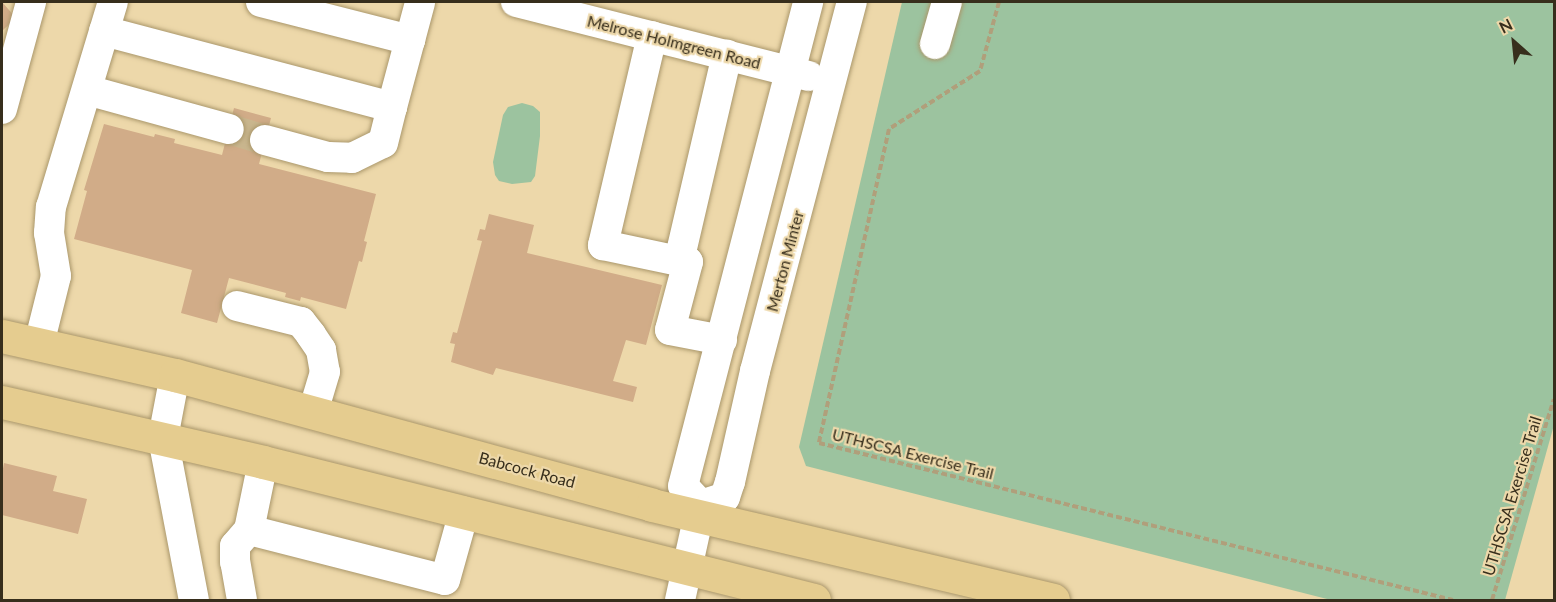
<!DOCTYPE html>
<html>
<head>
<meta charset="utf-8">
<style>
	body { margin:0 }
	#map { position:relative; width:1556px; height:602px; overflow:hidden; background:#edd8aa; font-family:Lato,sans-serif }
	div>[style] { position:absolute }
	.green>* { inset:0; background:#9cc39f }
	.building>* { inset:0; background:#d1ac88 }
	.minor-tunnel>* { height:30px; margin-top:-15px; transform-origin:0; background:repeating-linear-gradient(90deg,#c9b68e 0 30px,transparent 0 45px) }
	.path>* { height:4px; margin-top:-2px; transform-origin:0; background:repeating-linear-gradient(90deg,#b09f7b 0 6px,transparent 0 9px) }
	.roads { filter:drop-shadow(0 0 2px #aa976b) drop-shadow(0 0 2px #aa976b) }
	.minor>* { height:30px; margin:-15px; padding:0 15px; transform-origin:15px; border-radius:15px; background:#fff }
	.major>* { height:33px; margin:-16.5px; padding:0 16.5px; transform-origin:16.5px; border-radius:16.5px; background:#e5cc8f }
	span { translate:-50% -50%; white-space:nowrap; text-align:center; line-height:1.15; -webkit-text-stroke:4.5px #edd8aa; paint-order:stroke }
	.street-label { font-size:16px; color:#372e1c }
	.frame { position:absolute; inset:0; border:3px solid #372e1c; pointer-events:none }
	.north { position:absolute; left:1484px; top:12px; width:60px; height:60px; -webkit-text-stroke:4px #edd8aa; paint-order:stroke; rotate:333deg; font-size:16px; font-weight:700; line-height:24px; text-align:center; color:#372e1c }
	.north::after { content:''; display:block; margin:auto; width:21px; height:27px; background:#372e1c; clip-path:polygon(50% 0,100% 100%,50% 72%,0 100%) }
</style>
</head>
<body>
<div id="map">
	<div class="green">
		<i style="clip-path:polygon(902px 2px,1554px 2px,1554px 425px,1505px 600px,1331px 600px,806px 466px,799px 447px)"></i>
		<i style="clip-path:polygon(522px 103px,533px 106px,540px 112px,540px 136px,535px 176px,531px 182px,512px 184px,499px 181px,495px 175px,493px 162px,503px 115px,508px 107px)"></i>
	</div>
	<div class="building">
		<i style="clip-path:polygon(2px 2px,16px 18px,2px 31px)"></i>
		<i style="clip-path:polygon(234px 108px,271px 118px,259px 164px,376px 194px,364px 241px,367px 242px,362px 262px,359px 261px,346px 309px,301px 297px,300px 301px,285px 297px,286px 293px,229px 278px,217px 323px,181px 313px,192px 270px,74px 239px,87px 191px,84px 190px,104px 124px,154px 137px,155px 134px,175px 139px,174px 143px,222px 155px)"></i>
		<i style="clip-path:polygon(489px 214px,534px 225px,527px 253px,662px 285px,646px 345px,626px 340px,613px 381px,637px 387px,633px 402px,496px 368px,493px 375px,451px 362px,455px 344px,450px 343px,453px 332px,457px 333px,482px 241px,477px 240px,480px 229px,485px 230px)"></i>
		<i style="clip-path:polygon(4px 463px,57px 476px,53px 491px,87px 499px,78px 534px,2px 515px,2px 474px)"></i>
	</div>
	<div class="minor-tunnel">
		<i style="left:229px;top:129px;width:38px;rotate:17deg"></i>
	</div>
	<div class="path">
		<i style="left:999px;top:2px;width:72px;rotate:105.4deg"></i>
		<i style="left:980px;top:71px;width:108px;rotate:147.5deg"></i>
		<i style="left:889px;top:129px;width:322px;rotate:102.6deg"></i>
		<i style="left:819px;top:443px;width:653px;rotate:13.91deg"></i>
		<i style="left:1492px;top:600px;width:210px;rotate:-72.9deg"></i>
	</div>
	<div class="roads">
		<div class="minor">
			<i style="left:261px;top:2px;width:154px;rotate:14.3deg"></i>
			<i style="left:410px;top:40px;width:39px;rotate:-75deg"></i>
			<i style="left:516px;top:2px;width:302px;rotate:14.2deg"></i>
			<i style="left:104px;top:31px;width:298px;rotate:14.8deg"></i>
			<i style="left:392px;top:107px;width:69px;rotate:-75deg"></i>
			<i style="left:652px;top:36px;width:215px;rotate:103.2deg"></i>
			<i style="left:603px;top:245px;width:78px;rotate:11.9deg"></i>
			<i style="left:679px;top:261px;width:212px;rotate:-76.9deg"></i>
			<i style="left:935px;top:44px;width:44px;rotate:-74.1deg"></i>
			<i style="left:87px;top:90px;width:147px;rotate:15.4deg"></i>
			<i style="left:2px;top:109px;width:111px;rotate:-74.8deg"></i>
			<i style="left:265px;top:140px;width:65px;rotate:15.1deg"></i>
			<i style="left:328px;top:157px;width:24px;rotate:2deg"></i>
			<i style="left:352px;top:158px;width:34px;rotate:-26deg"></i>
			<i style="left:383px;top:143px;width:37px;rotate:-76deg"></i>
			<i style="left:679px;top:261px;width:9px;rotate:6deg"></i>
			<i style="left:688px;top:262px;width:70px;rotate:104.8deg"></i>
			<i style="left:670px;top:330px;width:53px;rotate:10.9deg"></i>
			<i style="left:237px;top:306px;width:66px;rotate:14deg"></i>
			<i style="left:301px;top:322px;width:16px;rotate:52deg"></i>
			<i style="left:311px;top:335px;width:18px;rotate:56deg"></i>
			<i style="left:321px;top:350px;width:22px;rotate:80deg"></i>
			<i style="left:325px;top:372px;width:42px;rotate:106.7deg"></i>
			<i style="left:39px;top:344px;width:70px;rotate:-76deg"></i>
			<i style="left:56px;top:276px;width:44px;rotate:-99.2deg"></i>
			<i style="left:49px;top:233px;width:26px;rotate:-86deg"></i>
			<i style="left:51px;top:207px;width:214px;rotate:-73.2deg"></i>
			<i style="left:175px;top:375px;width:64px;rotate:100.8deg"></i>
			<i style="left:163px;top:438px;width:165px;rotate:79.2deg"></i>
			<i style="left:263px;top:462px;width:69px;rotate:101.6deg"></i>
			<i style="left:249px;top:530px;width:202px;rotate:14.3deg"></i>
			<i style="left:445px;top:580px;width:71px;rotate:-74.4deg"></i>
			<i style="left:701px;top:505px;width:25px;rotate:-18deg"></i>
			<i style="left:725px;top:497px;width:16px;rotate:-72deg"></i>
			<i style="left:730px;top:482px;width:114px;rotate:-77.3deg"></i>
			<i style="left:755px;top:371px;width:382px;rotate:-75.3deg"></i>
			<i style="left:701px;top:505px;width:26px;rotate:-133deg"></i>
			<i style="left:683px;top:486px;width:500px;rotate:-75.5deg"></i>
			<i style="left:242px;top:600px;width:39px;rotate:-100deg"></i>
			<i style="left:235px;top:562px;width:16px;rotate:-90deg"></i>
			<i style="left:235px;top:546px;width:21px;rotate:-49deg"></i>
			<i style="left:680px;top:600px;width:97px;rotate:-77.5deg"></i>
		</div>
		<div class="major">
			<i style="left:2px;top:336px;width:177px;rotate:12.7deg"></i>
			<i style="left:175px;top:375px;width:494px;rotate:15.2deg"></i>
			<i style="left:652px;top:505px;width:412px;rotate:13.3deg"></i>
			<i style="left:2px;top:402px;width:268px;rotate:12.9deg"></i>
			<i style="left:263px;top:462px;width:568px;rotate:14.06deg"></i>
		</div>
	</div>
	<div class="street-label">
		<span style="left:674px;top:42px;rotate:14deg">Melrose Holmgreen Road</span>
		<span style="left:785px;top:261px;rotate:-75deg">Merton Minter</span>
		<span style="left:913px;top:454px;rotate:14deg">UTHSCSA Exercise Trail</span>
		<span style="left:527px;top:470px;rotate:15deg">Babcock Road</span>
		<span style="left:1512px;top:496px;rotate:-73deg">UTHSCSA Exercise Trail</span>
	</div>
	<div class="frame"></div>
	<div class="north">N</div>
</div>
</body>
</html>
